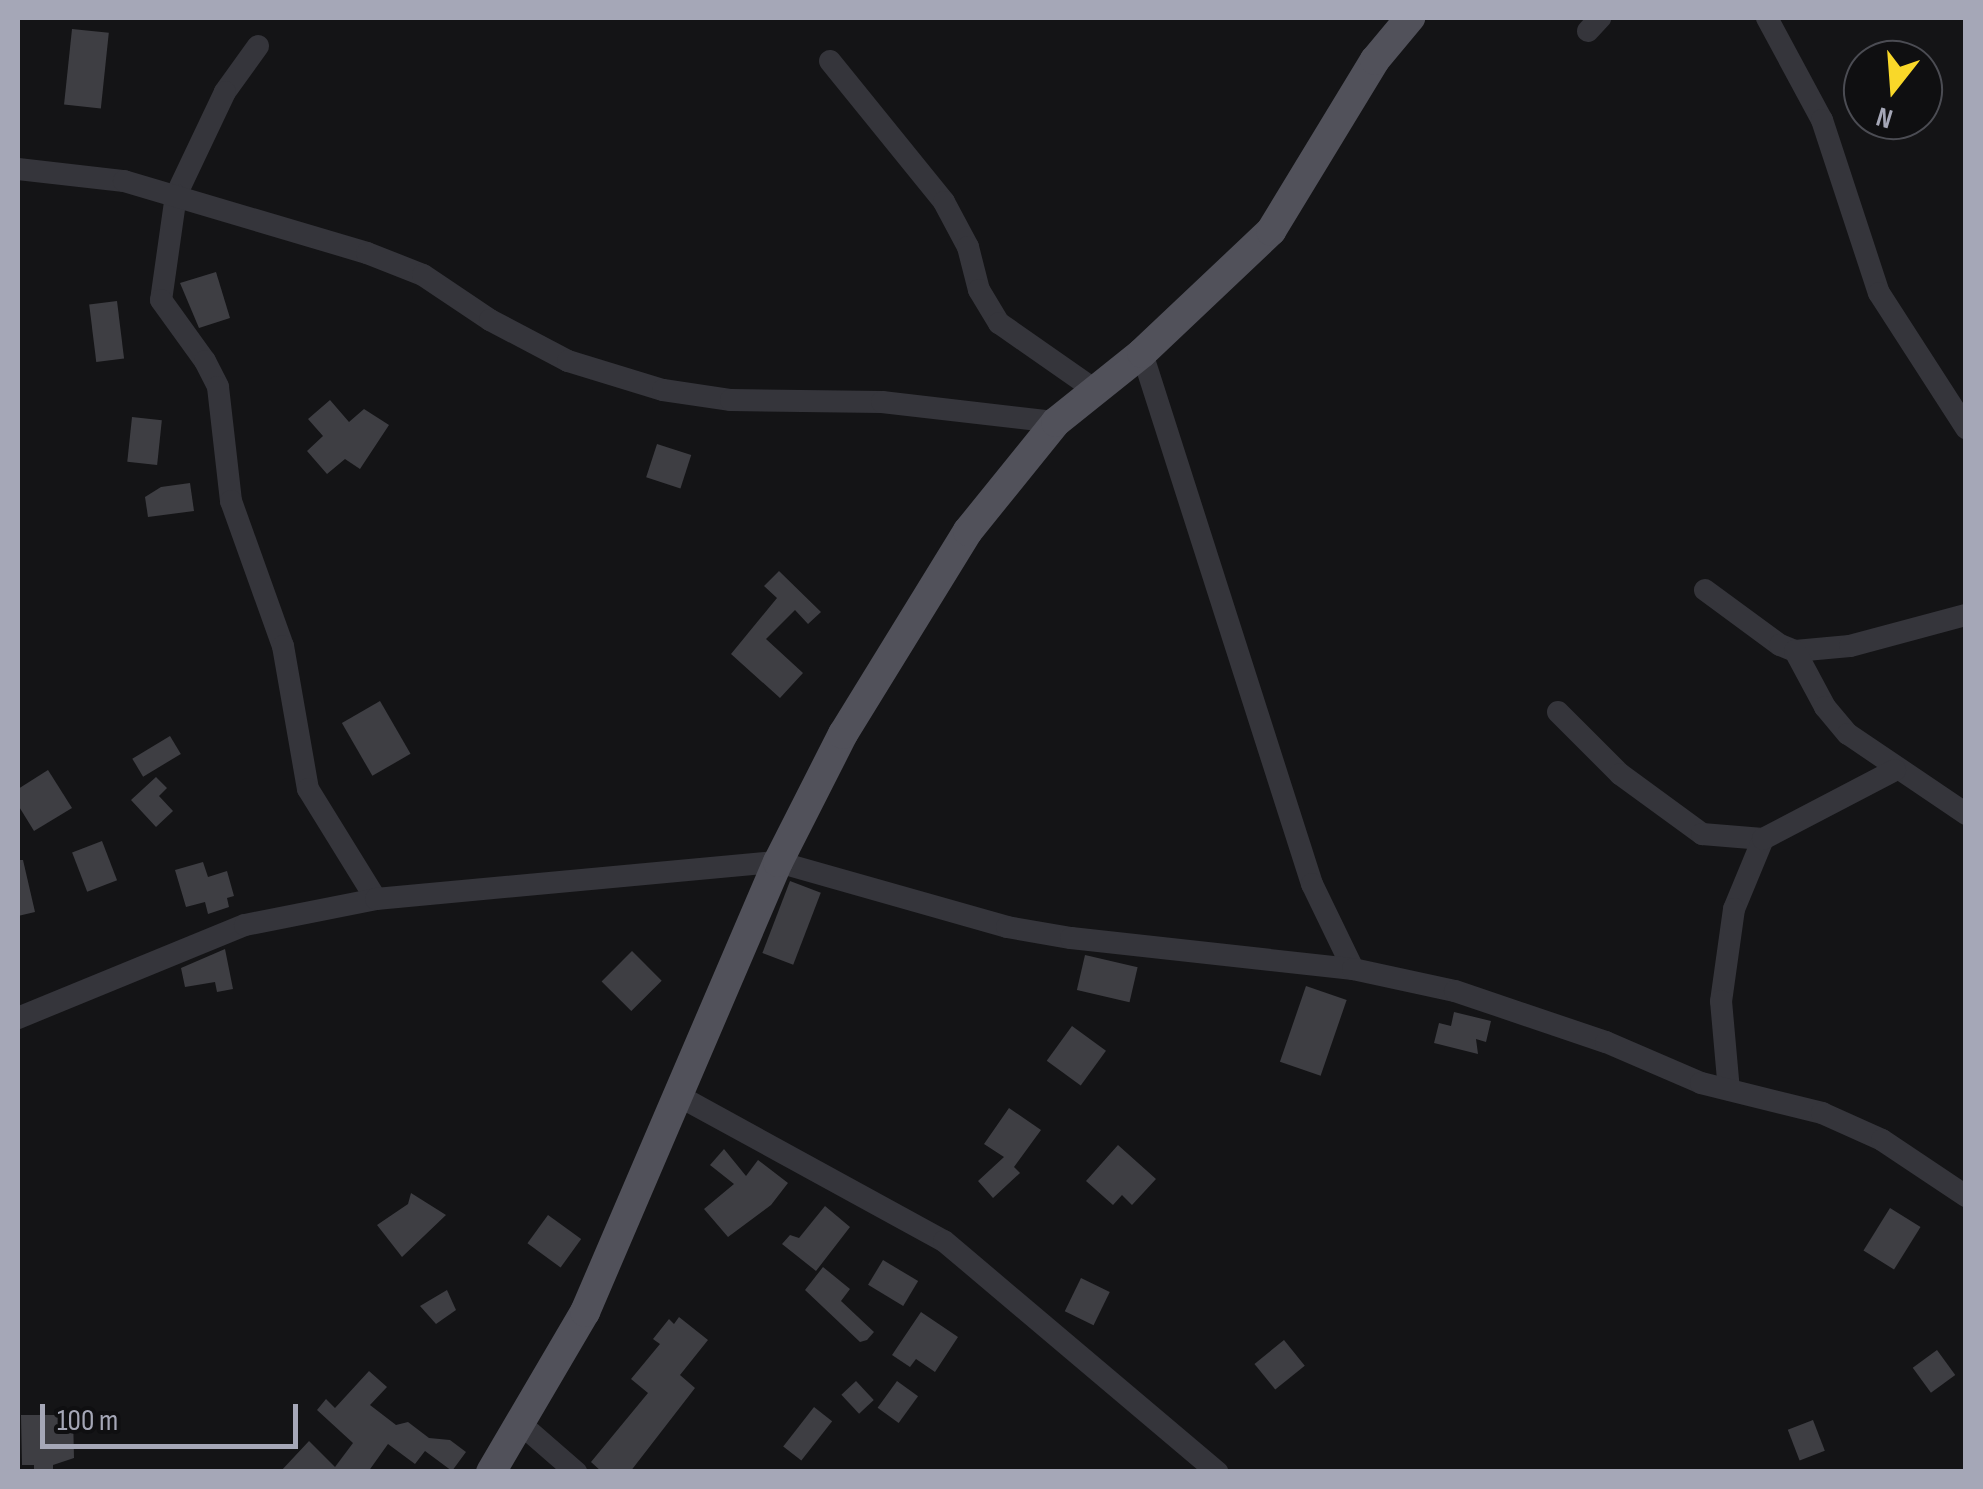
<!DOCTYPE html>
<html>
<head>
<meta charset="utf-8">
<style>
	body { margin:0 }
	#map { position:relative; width:1983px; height:1489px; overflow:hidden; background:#141416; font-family:"Sofia Sans Condensed",sans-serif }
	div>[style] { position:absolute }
	.building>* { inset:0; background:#3e3e43; transform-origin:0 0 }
	.minor>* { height:22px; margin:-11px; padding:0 11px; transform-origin:11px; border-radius:11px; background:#35353b }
	.major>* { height:30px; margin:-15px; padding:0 15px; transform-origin:15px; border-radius:15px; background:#51515a }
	span { translate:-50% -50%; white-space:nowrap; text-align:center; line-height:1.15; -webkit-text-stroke:10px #0f0f11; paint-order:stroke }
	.frame { position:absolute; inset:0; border:20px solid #a5a7b7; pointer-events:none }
	.north { position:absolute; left:1843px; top:40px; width:100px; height:100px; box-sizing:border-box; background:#0f0f11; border:2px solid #4b4c53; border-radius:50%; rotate:197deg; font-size:28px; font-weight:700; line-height:40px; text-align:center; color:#a5a7b7 }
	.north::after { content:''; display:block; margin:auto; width:35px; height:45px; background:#f9d829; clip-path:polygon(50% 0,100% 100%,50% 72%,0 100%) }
	.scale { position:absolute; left:40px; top:1404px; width:258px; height:45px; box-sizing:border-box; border:5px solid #a5a7b7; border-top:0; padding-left:12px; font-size:30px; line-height:35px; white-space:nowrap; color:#a5a7b7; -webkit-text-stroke:8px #0f0f11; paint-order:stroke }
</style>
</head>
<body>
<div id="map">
	<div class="building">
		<i style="left:72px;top:29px;width:37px;height:76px;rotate:6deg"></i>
		<i style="clip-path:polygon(216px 272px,230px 318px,199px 328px,180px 283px)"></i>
		<i style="left:117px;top:301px;width:58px;height:28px;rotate:83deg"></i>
		<i style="clip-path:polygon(330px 400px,349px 422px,364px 409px,389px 425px,360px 469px,345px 459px,327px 474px,307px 451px,323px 436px,308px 419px)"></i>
		<i style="left:132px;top:417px;width:30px;height:45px;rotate:6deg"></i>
		<i style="left:657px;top:444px;width:36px;height:35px;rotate:18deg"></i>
		<i style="clip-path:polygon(190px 483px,194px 511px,148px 517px,145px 497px,161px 487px)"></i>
		<i style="clip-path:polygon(779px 571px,821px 612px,808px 624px,795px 610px,766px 639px,803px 673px,780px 698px,731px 654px,777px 598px,764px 586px)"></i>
		<i style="left:380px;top:701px;width:61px;height:44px;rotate:60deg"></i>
		<i style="left:170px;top:736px;width:21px;height:44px;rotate:59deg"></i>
		<i style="clip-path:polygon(48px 770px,72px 808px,34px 831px,18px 805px,18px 789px)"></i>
		<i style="clip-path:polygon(156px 777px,167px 788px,159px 796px,173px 811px,156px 827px,131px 800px)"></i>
		<i style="left:102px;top:841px;width:42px;height:32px;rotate:69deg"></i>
		<i style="clip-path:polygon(18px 860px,23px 860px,35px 912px,18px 916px)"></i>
		<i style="clip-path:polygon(203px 862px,208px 877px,227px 871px,234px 896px,227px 898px,229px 907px,208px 914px,205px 902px,186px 907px,175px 870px)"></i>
		<i style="left:790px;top:881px;width:33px;height:77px;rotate:21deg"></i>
		<i style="clip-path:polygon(225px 949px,233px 989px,217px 992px,215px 982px,185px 987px,181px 968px)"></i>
		<i style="left:632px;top:951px;width:42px;height:43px;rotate:45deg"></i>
		<i style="left:1085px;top:955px;width:54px;height:36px;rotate:13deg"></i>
		<i style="left:1306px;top:986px;width:43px;height:80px;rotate:19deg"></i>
		<i style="clip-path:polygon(1454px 1012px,1491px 1021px,1486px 1042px,1476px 1039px,1478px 1054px,1434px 1043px,1439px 1023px,1451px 1026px)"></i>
		<i style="left:1072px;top:1026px;width:42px;height:43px;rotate:36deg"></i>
		<i style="clip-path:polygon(1009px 1108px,1041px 1130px,1014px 1167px,1020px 1173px,993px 1198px,978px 1181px,1004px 1157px,984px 1144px)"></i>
		<i style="clip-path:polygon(1118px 1145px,1156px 1179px,1132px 1205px,1122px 1195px,1113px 1205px,1086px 1181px)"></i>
		<i style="clip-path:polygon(724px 1149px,746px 1176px,758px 1160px,788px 1183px,771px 1205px,728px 1237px,704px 1209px,734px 1184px,710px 1165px)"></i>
		<i style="clip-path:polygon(411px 1193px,446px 1215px,402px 1257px,377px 1225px,408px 1204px)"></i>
		<i style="clip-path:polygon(825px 1206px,850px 1227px,816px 1271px,782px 1244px,790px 1235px,799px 1238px)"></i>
		<i style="left:1890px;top:1208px;width:36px;height:50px;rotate:32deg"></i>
		<i style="left:548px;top:1215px;width:41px;height:35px;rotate:36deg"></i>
		<i style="left:883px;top:1260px;width:41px;height:29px;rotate:31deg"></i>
		<i style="clip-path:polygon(823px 1267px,850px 1289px,841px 1301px,874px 1332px,867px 1340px,860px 1342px,805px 1290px)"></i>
		<i style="left:1081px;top:1278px;width:32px;height:37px;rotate:26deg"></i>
		<i style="clip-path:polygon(447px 1290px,456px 1310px,436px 1324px,420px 1306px)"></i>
		<i style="clip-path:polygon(921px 1312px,958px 1337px,935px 1372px,916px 1359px,910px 1367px,892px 1355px)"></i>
		<i style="clip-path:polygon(679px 1317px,708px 1340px,680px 1375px,695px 1388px,630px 1472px,602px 1472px,591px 1462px,648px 1393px,631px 1379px,660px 1344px,653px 1339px,669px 1319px,674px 1324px)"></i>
		<i style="left:1284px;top:1340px;width:33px;height:38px;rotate:51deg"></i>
		<i style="left:1937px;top:1350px;width:31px;height:30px;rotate:54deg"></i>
		<i style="clip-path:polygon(369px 1371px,387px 1387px,370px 1405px,396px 1425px,408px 1422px,429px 1438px,450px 1440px,466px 1452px,452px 1471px,425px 1451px,415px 1464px,388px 1444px,368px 1472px,280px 1472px,309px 1441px,335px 1467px,353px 1443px,317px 1410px,326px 1399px,335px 1408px)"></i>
		<i style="left:856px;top:1381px;width:26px;height:20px;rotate:47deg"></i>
		<i style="left:897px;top:1381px;width:26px;height:33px;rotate:36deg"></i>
		<i style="left:814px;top:1407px;width:23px;height:50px;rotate:38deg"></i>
		<i style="clip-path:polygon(21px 1415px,73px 1415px,74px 1458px,53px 1465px,53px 1472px,34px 1472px,34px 1465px,22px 1465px)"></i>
		<i style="left:1813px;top:1420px;width:33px;height:27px;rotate:69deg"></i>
	</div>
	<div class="minor">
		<i style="left:1767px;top:18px;width:116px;rotate:61.7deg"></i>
		<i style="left:1822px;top:120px;width:182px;rotate:71.8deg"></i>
		<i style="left:1879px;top:293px;width:161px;rotate:57.2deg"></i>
		<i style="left:1588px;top:31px;width:18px;rotate:-47deg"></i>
		<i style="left:258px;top:46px;width:57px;rotate:125.7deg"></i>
		<i style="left:225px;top:92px;width:114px;rotate:115.4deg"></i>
		<i style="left:176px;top:195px;width:106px;rotate:98.1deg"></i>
		<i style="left:161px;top:300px;width:75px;rotate:54.2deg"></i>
		<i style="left:205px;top:361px;width:29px;rotate:63deg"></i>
		<i style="left:218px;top:387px;width:115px;rotate:83.5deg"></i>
		<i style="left:231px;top:501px;width:154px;rotate:70.3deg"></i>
		<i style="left:283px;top:646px;width:145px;rotate:80.1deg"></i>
		<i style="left:308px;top:789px;width:129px;rotate:58.3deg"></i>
		<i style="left:830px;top:61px;width:181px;rotate:51deg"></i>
		<i style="left:944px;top:202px;width:51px;rotate:61.9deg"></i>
		<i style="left:968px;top:247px;width:44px;rotate:75.7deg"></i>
		<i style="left:979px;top:290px;width:39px;rotate:59deg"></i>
		<i style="left:999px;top:323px;width:117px;rotate:34.9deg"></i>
		<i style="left:18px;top:169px;width:107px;rotate:6.5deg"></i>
		<i style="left:124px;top:181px;width:253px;rotate:16.5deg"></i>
		<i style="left:367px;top:253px;width:60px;rotate:21.4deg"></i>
		<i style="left:423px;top:275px;width:81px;rotate:33.9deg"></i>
		<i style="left:490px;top:320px;width:88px;rotate:27.7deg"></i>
		<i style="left:568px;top:361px;width:99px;rotate:17deg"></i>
		<i style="left:663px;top:390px;width:69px;rotate:8.4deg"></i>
		<i style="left:731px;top:400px;width:151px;rotate:0.8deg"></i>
		<i style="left:882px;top:402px;width:175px;rotate:6.6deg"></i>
		<i style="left:1142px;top:353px;width:558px;rotate:72.25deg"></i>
		<i style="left:1312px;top:884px;width:94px;rotate:64.2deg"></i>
		<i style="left:1705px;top:590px;width:93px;rotate:36.3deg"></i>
		<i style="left:1780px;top:645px;width:16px;rotate:22deg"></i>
		<i style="left:1795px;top:651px;width:55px;rotate:-5.2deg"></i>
		<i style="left:1850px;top:646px;width:120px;rotate:-15deg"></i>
		<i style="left:1795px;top:651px;width:64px;rotate:61.8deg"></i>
		<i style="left:1825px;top:707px;width:35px;rotate:50deg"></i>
		<i style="left:1848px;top:734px;width:143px;rotate:34.1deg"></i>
		<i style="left:1558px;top:712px;width:88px;rotate:45deg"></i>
		<i style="left:1620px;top:774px;width:102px;rotate:36.2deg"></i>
		<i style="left:1702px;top:834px;width:61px;rotate:4.7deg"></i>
		<i style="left:1763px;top:839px;width:76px;rotate:112.5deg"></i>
		<i style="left:1734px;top:909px;width:93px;rotate:98deg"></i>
		<i style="left:1721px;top:1001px;width:89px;rotate:84.9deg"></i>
		<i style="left:1763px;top:839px;width:149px;rotate:-27.6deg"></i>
		<i style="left:18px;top:1018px;width:245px;rotate:-22.3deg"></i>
		<i style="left:245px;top:925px;width:134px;rotate:-11.2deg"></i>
		<i style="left:376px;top:899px;width:404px;rotate:-5.3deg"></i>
		<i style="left:778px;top:862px;width:238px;rotate:15.8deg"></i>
		<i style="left:1007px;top:927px;width:65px;rotate:9.8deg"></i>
		<i style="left:1071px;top:938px;width:284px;rotate:6.3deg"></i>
		<i style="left:1353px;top:969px;width:104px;rotate:12.2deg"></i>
		<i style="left:1455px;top:991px;width:159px;rotate:18.7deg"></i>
		<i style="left:1606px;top:1042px;width:103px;rotate:23.3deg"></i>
		<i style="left:1701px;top:1083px;width:125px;rotate:13.9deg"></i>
		<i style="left:1822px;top:1113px;width:66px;rotate:24.2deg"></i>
		<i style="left:1882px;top:1140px;width:101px;rotate:33.7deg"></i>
		<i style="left:679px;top:1096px;width:302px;rotate:28.7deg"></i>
		<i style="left:944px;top:1241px;width:358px;rotate:40.2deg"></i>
		<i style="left:522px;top:1425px;width:72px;rotate:41deg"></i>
	</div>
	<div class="major">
		<i style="left:491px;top:1472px;width:186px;rotate:-59.6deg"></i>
		<i style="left:585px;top:1312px;width:490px;rotate:-66.8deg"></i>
		<i style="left:778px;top:862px;width:144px;rotate:-63.1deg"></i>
		<i style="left:843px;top:734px;width:238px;rotate:-58.4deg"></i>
		<i style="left:968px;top:531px;width:140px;rotate:-51.1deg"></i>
		<i style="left:1056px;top:422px;width:110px;rotate:-38.7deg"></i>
		<i style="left:1142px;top:353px;width:178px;rotate:-43.4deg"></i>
		<i style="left:1271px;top:231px;width:200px;rotate:-58.7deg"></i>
		<i style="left:1375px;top:60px;width:55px;rotate:-50.2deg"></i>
	</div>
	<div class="frame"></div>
	<div class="north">N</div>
	<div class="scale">100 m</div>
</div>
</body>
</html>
